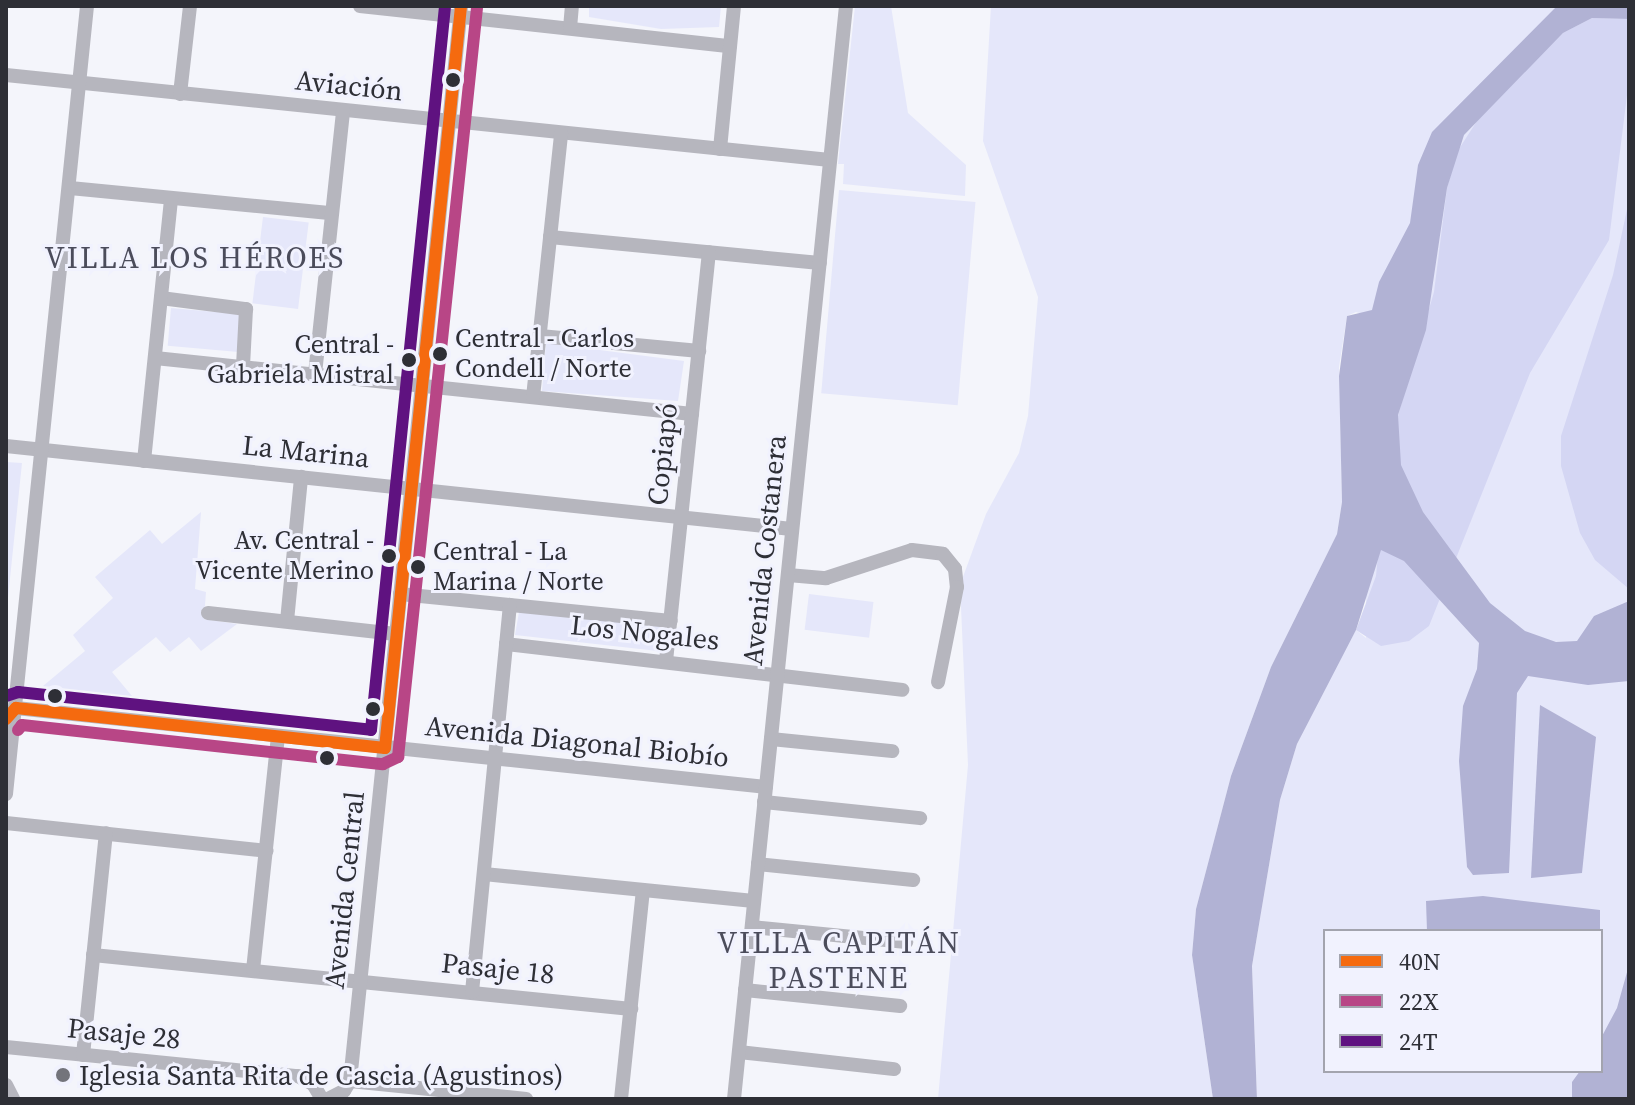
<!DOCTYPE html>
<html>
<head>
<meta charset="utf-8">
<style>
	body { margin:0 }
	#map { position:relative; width:1635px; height:1105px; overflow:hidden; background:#f4f5fb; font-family:"Source Serif 4",serif }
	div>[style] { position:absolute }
	.green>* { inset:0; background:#e5e7fa; transform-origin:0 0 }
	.forest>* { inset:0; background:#d4d6f3 }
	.water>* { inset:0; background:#b1b2d4 }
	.minor>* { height:14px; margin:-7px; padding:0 7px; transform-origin:7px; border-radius:7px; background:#b6b6be }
	.bus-1>* { height:12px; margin:-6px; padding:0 6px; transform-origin:6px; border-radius:6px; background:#f56a0f }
	.bus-2>* { height:12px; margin:-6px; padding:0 6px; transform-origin:6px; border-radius:6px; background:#b84686 }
	.bus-3>* { height:12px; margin:-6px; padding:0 6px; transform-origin:6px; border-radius:6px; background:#5f1280 }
	.dots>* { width:22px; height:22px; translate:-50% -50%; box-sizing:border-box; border:4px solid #f1f2fe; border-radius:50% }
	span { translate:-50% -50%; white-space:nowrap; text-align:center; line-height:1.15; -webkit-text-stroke:6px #f1f2fe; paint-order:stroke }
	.bus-label { font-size:26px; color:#2e2f36 }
	.left { translate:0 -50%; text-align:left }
	.right { translate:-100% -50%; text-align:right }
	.street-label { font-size:28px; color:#2e2f36 }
	.poi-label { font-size:28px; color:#2e2f36 }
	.neighbourhood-label { font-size:30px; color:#4b4c5b; letter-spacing:2px }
	.frame { position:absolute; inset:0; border:8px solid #2e2f36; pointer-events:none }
	.legend { position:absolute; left:1323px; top:929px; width:280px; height:144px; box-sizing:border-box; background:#f1f2fe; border:2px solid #a3a4ae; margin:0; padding:10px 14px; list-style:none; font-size:24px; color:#2e2f36 }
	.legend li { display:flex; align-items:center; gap:16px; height:40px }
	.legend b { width:40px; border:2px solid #a3a4ae }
</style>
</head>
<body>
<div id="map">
	<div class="green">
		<i style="clip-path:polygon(589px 6px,721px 6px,719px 27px,661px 29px,589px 17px)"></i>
		<i style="clip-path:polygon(855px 6px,891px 6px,908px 113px,966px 165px,965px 196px,843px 184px,844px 164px,838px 164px)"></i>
		<i style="clip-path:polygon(evenodd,991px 6px,1629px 6px,1629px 1099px,1257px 1099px,1252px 966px,1280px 800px,1297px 744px,1327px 681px,1356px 630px,1366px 638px,1366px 315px,1356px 312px,1347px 316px,1339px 367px,1342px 502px,1337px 534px,1271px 667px,1231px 776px,1196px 909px,1192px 955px,1213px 1099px,938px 1099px,968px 765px,960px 585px,986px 514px,1019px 453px,1028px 416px,1038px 297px,983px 141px,991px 6px,1325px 931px,1601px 931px,1601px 1071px,1325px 1071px,1325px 931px)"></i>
		<i style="left:839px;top:190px;width:137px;height:204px;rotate:5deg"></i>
		<i style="left:263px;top:217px;width:46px;height:87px;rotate:7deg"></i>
		<i style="left:171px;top:308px;width:71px;height:38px;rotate:5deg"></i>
		<i style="clip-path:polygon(546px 343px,684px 361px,678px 401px,542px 391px)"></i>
		<i style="clip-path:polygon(6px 462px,22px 463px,6px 617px)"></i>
		<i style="clip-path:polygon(201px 512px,195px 589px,206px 592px,204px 619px,237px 624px,201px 651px,189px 637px,170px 652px,156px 637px,112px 672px,132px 696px,43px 686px,85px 651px,73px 635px,113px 598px,95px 577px,150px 530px,162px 544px)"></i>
		<i style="left:809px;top:594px;width:65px;height:36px;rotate:7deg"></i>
		<i style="clip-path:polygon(519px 612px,661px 623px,658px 651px,515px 635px)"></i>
	</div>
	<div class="forest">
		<i style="clip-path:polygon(1592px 18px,1629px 19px,1629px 79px,1609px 240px,1530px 373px,1429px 626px,1409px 641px,1381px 646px,1356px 630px,1376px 576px,1388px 450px,1434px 292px,1447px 188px,1457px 152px,1484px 110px,1563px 33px)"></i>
		<i style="clip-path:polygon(1629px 200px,1629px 589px,1595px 560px,1580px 533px,1561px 466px,1561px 436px,1613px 275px)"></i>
	</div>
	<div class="water">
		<i style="clip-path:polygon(1557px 6px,1629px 6px,1629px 19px,1592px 18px,1563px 33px,1464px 135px,1447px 188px,1426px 330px,1398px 415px,1401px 465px,1423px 512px,1490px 603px,1525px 631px,1556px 642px,1577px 641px,1594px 616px,1629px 601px,1629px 681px,1588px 685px,1528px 676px,1517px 693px,1509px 873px,1473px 875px,1467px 867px,1459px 761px,1463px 706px,1477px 669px,1479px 643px,1404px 561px,1381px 550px,1356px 630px,1297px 744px,1280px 800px,1252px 966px,1257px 1099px,1213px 1099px,1192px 955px,1196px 909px,1231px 776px,1271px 667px,1337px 534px,1342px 502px,1339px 376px,1347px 316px,1372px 310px,1379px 282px,1410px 223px,1418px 165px,1432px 132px)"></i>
		<i style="clip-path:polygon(1540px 705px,1596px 737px,1582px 873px,1531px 878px)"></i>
		<i style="clip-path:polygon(1483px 896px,1600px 910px,1600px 931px,1427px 931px,1426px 901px)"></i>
		<i style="clip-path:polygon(1629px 916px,1629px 1099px,1572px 1099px,1572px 1082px,1580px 1071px,1601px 1071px,1601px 1038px,1617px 1008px,1629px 965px)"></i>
	</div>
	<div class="minor">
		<i style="left:360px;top:6px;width:372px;rotate:6.2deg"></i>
		<i style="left:570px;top:28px;width:22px;rotate:-85deg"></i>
		<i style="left:6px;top:75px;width:828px;rotate:5.89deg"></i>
		<i style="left:180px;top:94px;width:89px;rotate:-83.5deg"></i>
		<i style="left:720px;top:149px;width:144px;rotate:-84.4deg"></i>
		<i style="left:70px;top:188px;width:263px;rotate:5.5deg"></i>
		<i style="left:550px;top:237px;width:271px;rotate:5.5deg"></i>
		<i style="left:161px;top:298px;width:86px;rotate:7.4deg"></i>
		<i style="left:246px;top:309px;width:58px;rotate:93deg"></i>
		<i style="left:540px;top:336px;width:160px;rotate:5.4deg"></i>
		<i style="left:155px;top:358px;width:540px;rotate:5.95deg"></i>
		<i style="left:315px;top:374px;width:265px;rotate:-83.9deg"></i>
		<i style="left:533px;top:397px;width:265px;rotate:-83.9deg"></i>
		<i style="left:6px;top:446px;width:790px;rotate:6.03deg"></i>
		<i style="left:144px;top:461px;width:264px;rotate:-84.1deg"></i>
		<i style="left:788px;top:575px;width:38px;rotate:5deg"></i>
		<i style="left:826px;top:578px;width:90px;rotate:-18deg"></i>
		<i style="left:912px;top:550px;width:31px;rotate:7deg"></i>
		<i style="left:943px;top:554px;width:19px;rotate:51deg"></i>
		<i style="left:955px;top:569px;width:18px;rotate:84deg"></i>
		<i style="left:957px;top:587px;width:97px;rotate:101.3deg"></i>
		<i style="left:400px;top:594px;width:272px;rotate:5.7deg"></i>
		<i style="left:208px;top:613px;width:189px;rotate:6.4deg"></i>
		<i style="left:287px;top:621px;width:145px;rotate:-84.4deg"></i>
		<i style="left:506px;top:644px;width:399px;rotate:6.6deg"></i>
		<i style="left:666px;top:661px;width:411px;rotate:-84deg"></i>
		<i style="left:9px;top:715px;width:10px;rotate:-45deg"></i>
		<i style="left:16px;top:708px;width:754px;rotate:6.01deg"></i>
		<i style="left:771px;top:739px;width:122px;rotate:5.7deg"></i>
		<i style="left:6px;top:794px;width:792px;rotate:-84.13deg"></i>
		<i style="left:764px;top:802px;width:157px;rotate:5.9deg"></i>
		<i style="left:6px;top:823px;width:262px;rotate:6.1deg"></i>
		<i style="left:758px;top:864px;width:156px;rotate:5.9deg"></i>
		<i style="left:484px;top:874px;width:271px;rotate:5.7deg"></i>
		<i style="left:752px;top:927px;width:155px;rotate:5.6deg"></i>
		<i style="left:93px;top:955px;width:541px;rotate:5.73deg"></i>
		<i style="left:253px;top:970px;width:235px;rotate:-83.9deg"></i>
		<i style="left:745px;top:990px;width:156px;rotate:5.9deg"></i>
		<i style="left:472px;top:992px;width:389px;rotate:-84.4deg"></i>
		<i style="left:6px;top:1047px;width:293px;rotate:5.7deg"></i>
		<i style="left:298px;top:1076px;width:17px;rotate:28deg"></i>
		<i style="left:313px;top:1084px;width:17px;rotate:59deg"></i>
		<i style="left:739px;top:1052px;width:156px;rotate:6.3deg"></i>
		<i style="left:83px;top:1055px;width:223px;rotate:-84.1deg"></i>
		<i style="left:350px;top:1081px;width:177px;rotate:5.8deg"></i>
		<i style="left:6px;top:1085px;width:16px;rotate:63deg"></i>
		<i style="left:328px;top:1099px;width:18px;rotate:-27deg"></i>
		<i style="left:344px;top:1091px;width:12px;rotate:-59deg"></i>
		<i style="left:350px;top:1081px;width:1081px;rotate:-84.1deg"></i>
		<i style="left:621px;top:1099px;width:210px;rotate:-84deg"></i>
		<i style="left:734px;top:1099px;width:1099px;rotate:-84.15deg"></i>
	</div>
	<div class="bus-1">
		<i style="left:6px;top:719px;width:15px;rotate:-48deg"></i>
		<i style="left:16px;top:708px;width:371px;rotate:6.2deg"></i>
		<i style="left:385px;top:748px;width:746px;rotate:-84.15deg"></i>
	</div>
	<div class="bus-2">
		<i style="left:18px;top:730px;width:6px;rotate:-51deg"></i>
		<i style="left:22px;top:725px;width:363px;rotate:6.2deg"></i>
		<i style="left:383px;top:764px;width:17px;rotate:-25deg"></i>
		<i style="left:398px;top:757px;width:753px;rotate:-83.98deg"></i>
	</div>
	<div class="bus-3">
		<i style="left:6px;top:696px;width:13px;rotate:-18deg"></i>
		<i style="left:18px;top:692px;width:355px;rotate:6.1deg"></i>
		<i style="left:371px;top:730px;width:728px;rotate:-84.16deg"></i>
	</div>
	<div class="dots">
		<i style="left:453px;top:80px;background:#2e2f36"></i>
		<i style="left:440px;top:354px;background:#2e2f36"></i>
		<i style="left:409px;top:360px;background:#2e2f36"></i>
		<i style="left:389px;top:556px;background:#2e2f36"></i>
		<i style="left:418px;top:567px;background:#2e2f36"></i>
		<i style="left:55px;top:696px;background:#2e2f36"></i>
		<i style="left:373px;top:709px;background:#2e2f36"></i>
		<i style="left:327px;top:758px;background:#2e2f36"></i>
		<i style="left:63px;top:1075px;background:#73747b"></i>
	</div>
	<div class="bus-label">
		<span class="left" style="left:455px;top:354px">Central - Carlos<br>Condell / Norte</span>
		<span class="right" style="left:394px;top:360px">Central -<br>Gabriela Mistral</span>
		<span class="right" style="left:374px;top:556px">Av. Central -<br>Vicente Merino</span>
		<span class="left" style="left:433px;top:567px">Central - La<br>Marina / Norte</span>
	</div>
	<div class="street-label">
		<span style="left:349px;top:85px;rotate:6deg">Aviación</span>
		<span style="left:306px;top:451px;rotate:6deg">La Marina</span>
		<span style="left:662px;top:454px;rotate:-84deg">Copiapó</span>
		<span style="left:764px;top:550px;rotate:-84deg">Avenida Costanera</span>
		<span style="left:645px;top:632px;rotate:6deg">Los Nogales</span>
		<span style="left:577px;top:741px;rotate:6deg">Avenida Diagonal Biobío</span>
		<span style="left:344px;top:890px;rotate:-84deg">Avenida Central</span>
		<span style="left:498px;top:968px;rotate:6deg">Pasaje 18</span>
		<span style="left:124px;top:1033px;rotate:6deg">Pasaje 28</span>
	</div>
	<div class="poi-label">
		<span class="left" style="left:79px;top:1075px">Iglesia Santa Rita de Cascia (Agustinos)</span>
	</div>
	<div class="neighbourhood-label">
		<span style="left:195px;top:258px">VILLA LOS HÉROES</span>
		<span style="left:839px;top:960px">VILLA CAPITÁN<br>PASTENE</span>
	</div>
	<div class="frame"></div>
	<ul class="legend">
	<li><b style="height:10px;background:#f56a0f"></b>40N</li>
	<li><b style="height:10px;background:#b84686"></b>22X</li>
	<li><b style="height:10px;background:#5f1280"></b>24T</li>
	</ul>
</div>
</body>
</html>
